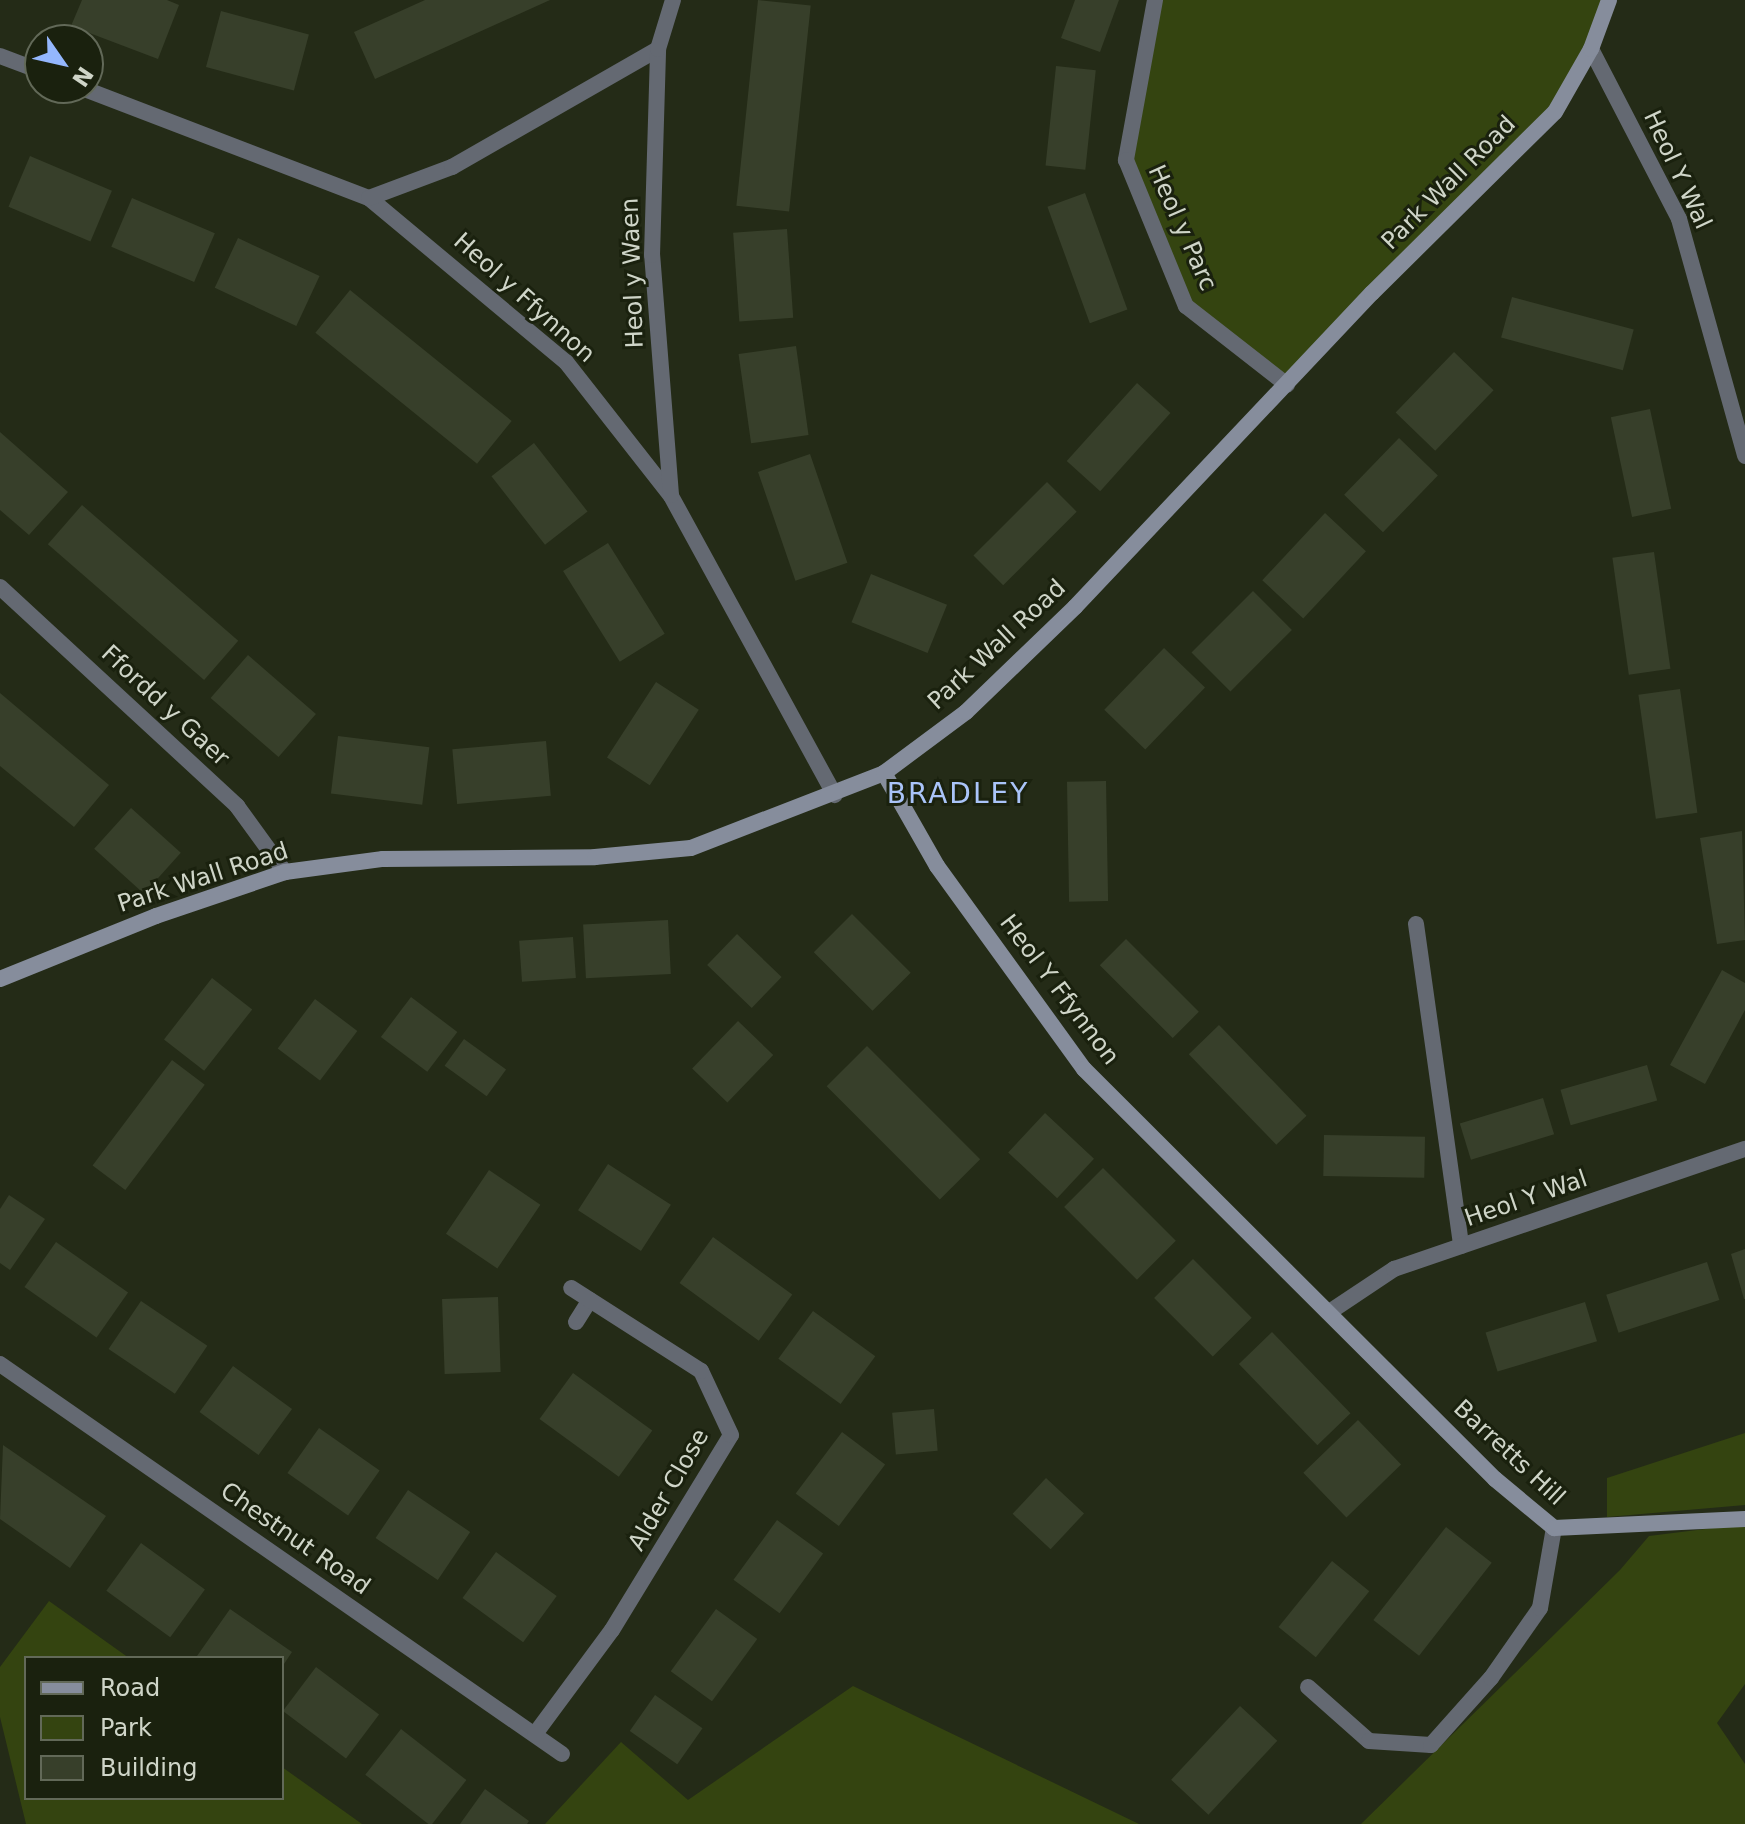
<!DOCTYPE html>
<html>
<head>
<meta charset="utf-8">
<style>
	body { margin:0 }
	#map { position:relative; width:1745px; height:1824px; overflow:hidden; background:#242b17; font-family:"DejaVu Sans",sans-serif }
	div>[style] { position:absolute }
	.green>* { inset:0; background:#344410 }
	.building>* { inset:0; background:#373f2a; transform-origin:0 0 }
	.lane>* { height:16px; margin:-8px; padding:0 8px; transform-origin:8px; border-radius:8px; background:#646972 }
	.street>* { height:16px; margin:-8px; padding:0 8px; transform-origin:8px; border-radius:8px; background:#646972 }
	.secondary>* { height:16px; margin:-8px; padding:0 8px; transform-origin:8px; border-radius:8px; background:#868d9c }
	span { translate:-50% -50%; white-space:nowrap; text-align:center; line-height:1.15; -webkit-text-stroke:6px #1a210e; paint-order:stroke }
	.street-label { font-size:24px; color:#cfd5c8 }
	.quarter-label { font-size:28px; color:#aac4f9; letter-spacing:2px }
	.legend { position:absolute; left:24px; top:1656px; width:260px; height:144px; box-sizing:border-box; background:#1a210e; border:2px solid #626958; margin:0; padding:10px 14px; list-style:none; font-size:24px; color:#cfd5c8 }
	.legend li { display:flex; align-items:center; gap:16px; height:40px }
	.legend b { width:40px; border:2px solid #626958 }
	.north { position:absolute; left:24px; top:24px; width:80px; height:80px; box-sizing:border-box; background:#1a210e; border:2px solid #626958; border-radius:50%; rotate:124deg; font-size:22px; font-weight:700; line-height:32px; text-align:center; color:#cfd5c8 }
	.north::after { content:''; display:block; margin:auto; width:28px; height:36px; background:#94b7fd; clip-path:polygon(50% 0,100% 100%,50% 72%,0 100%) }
</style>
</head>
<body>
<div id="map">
	<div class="green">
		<i style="clip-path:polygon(1155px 0,1609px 0,1555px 112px,1287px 385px,1186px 306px,1126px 160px)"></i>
		<i style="clip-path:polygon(1745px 1433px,1745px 1505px,1607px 1517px,1607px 1478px)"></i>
		<i style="clip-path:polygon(1745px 1524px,1745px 1684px,1717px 1723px,1745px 1764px,1745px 1824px,1361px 1824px,1620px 1570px,1649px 1536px)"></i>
		<i style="clip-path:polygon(49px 1601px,129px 1658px,26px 1658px,26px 1798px,282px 1798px,282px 1767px,362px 1824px,26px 1824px,0 1717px,0 1667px)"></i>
		<i style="clip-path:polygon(853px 1686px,1139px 1824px,545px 1824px,621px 1742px,688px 1800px)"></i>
	</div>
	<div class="building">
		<i style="clip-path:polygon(82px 0,167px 0,179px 5px,158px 59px,71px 26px)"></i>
		<i style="clip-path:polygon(425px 0,550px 0,375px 79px,354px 32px)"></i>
		<i style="left:758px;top:0;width:53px;height:207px;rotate:6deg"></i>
		<i style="clip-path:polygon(1075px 0,1119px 0,1100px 52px,1061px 38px)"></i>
		<i style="left:221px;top:11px;width:91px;height:58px;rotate:15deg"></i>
		<i style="left:1056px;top:66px;width:40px;height:100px;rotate:6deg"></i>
		<i style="left:30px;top:156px;width:89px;height:55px;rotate:23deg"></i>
		<i style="left:1085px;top:193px;width:124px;height:40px;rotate:70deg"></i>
		<i style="left:132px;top:198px;width:90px;height:53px;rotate:23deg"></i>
		<i style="left:787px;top:229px;width:89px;height:54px;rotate:86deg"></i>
		<i style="left:238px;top:238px;width:90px;height:55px;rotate:25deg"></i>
		<i style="left:350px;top:290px;width:208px;height:55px;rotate:39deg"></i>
		<i style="left:1512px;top:297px;width:126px;height:42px;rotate:15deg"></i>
		<i style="left:796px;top:346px;width:90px;height:58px;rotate:82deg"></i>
		<i style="left:1454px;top:352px;width:55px;height:84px;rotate:44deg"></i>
		<i style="left:1137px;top:383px;width:45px;height:105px;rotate:42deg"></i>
		<i style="left:1650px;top:409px;width:102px;height:40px;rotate:78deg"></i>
		<i style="clip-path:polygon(0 432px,68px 492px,29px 535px,0 510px)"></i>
		<i style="left:1399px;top:438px;width:54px;height:79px;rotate:44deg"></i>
		<i style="left:534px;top:443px;width:87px;height:54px;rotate:52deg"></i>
		<i style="left:810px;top:454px;width:115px;height:55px;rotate:71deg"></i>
		<i style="left:1047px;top:482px;width:42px;height:104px;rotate:45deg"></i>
		<i style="left:82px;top:505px;width:207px;height:52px;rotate:41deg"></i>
		<i style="left:1325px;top:513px;width:56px;height:92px;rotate:43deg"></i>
		<i style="left:608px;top:543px;width:107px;height:53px;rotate:58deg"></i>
		<i style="left:1654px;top:552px;width:118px;height:42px;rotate:82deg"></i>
		<i style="left:871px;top:574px;width:82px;height:52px;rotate:22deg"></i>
		<i style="left:1253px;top:591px;width:55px;height:87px;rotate:45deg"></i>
		<i style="left:1164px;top:648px;width:57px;height:86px;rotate:44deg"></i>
		<i style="left:248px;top:655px;width:90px;height:57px;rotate:41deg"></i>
		<i style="left:656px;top:682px;width:51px;height:90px;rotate:33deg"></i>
		<i style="left:1680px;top:689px;width:125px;height:42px;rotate:82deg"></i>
		<i style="clip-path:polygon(0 693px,109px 785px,74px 827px,0 766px)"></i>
		<i style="left:338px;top:736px;width:92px;height:58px;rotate:7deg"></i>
		<i style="left:546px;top:741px;width:55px;height:94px;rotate:85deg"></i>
		<i style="left:1106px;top:781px;width:120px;height:39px;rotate:89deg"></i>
		<i style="left:131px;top:808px;width:67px;height:55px;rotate:42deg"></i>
		<i style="clip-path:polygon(1742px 831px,1745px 940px,1717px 944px,1700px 838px)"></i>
		<i style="left:852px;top:914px;width:83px;height:54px;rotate:45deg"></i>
		<i style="left:668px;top:920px;width:54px;height:85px;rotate:87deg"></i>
		<i style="left:737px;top:934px;width:62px;height:43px;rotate:44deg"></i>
		<i style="left:573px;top:937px;width:41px;height:54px;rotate:86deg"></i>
		<i style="left:1126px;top:939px;width:103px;height:37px;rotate:45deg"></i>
		<i style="clip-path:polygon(1722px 970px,1745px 983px,1745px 1010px,1705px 1084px,1670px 1065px)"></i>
		<i style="left:212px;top:978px;width:51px;height:78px;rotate:38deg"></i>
		<i style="left:411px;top:997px;width:58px;height:50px;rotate:37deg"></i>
		<i style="left:315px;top:999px;width:53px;height:62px;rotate:37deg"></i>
		<i style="left:738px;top:1021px;width:49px;height:66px;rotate:44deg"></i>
		<i style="left:1219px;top:1025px;width:126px;height:42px;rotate:46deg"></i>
		<i style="left:464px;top:1039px;width:52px;height:33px;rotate:36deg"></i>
		<i style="left:867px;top:1046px;width:160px;height:57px;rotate:45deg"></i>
		<i style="left:172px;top:1060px;width:41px;height:132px;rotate:37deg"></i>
		<i style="left:1647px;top:1065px;width:37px;height:90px;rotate:74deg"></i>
		<i style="left:1543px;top:1098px;width:38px;height:87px;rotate:73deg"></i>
		<i style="left:1045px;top:1113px;width:67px;height:54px;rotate:43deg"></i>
		<i style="left:1324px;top:1135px;width:101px;height:41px;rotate:1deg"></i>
		<i style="left:608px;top:1164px;width:75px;height:55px;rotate:33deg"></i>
		<i style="left:1103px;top:1168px;width:103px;height:55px;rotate:45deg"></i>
		<i style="left:489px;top:1170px;width:62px;height:77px;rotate:34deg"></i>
		<i style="clip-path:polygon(9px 1195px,45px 1219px,10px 1270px,0 1263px,0 1209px)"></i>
		<i style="left:713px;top:1237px;width:98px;height:57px;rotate:36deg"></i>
		<i style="left:56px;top:1242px;width:88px;height:55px;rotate:35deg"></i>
		<i style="clip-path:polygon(1745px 1249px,1745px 1299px,1744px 1299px,1731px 1254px)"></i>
		<i style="left:1193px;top:1259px;width:83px;height:55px;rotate:45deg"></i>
		<i style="left:1707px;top:1262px;width:40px;height:106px;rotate:72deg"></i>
		<i style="left:498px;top:1297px;width:75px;height:56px;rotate:88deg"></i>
		<i style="left:141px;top:1301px;width:80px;height:58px;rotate:34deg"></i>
		<i style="left:1585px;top:1302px;width:41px;height:104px;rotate:73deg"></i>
		<i style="left:813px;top:1311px;width:77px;height:59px;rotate:36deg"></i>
		<i style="left:1272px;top:1332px;width:113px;height:46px;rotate:46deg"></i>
		<i style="left:233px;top:1366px;width:73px;height:57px;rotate:36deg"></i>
		<i style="left:573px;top:1373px;width:98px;height:57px;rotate:36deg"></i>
		<i style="left:934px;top:1409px;width:42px;height:42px;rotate:85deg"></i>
		<i style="left:1358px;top:1420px;width:62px;height:76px;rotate:46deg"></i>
		<i style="left:319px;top:1428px;width:74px;height:55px;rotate:35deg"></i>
		<i style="left:842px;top:1432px;width:54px;height:77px;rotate:37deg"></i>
		<i style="clip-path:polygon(3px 1445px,106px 1516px,70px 1568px,0 1519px)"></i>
		<i style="left:1046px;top:1478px;width:52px;height:49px;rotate:43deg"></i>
		<i style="left:408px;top:1490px;width:75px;height:58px;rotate:34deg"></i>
		<i style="left:777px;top:1520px;width:57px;height:74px;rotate:36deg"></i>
		<i style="left:1446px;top:1527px;width:58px;height:118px;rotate:38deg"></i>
		<i style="left:141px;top:1543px;width:79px;height:59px;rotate:36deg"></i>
		<i style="left:496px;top:1552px;width:75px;height:57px;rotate:36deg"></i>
		<i style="left:1332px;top:1561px;width:48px;height:85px;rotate:39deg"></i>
		<i style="clip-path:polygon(230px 1609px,292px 1652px,282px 1667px,282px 1658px,197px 1656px)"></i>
		<i style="left:716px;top:1609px;width:51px;height:77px;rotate:36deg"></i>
		<i style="left:316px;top:1667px;width:79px;height:55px;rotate:37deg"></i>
		<i style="left:655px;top:1695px;width:58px;height:44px;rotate:35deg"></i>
		<i style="left:1240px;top:1706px;width:51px;height:101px;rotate:43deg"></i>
		<i style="left:401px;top:1729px;width:83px;height:58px;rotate:38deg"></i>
		<i style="clip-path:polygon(485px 1789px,529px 1821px,527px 1824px,460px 1824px)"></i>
	</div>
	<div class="lane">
		<i style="left:1416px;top:924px;width:325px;rotate:82deg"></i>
		<i style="left:1308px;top:1687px;width:81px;rotate:41.5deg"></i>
		<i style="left:1369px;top:1741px;width:62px;rotate:3.7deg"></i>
		<i style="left:1431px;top:1745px;width:90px;rotate:-48.2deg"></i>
		<i style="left:1491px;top:1678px;width:85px;rotate:-55deg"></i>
		<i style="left:1540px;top:1608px;width:81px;rotate:-80.1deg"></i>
	</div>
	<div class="street">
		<i style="left:1155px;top:0;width:163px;rotate:100.3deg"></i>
		<i style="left:1126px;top:160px;width:158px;rotate:67.7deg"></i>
		<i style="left:1186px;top:306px;width:128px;rotate:38deg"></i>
		<i style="left:1591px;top:49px;width:191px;rotate:62.6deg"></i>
		<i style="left:1679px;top:219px;width:246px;rotate:74.4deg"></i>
		<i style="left:0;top:56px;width:43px;rotate:20.6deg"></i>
		<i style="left:82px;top:88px;width:307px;rotate:21deg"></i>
		<i style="left:369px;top:198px;width:256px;rotate:39.8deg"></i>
		<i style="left:566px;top:362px;width:170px;rotate:51.9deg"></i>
		<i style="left:671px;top:496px;width:341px;rotate:61.3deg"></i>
		<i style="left:369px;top:198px;width:89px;rotate:-20.5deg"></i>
		<i style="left:452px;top:167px;width:237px;rotate:-29.8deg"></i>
		<i style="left:671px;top:495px;width:241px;rotate:-94.5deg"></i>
		<i style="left:652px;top:255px;width:206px;rotate:-88.3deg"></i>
		<i style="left:658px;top:49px;width:51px;rotate:-73deg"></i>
		<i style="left:0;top:587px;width:323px;rotate:42.7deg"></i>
		<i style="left:237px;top:806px;width:82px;rotate:54deg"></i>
		<i style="left:1331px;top:1311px;width:76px;rotate:-33.7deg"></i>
		<i style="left:1394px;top:1269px;width:371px;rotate:-18.9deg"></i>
		<i style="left:576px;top:1322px;width:26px;rotate:-58deg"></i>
		<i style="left:0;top:1364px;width:684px;rotate:34.76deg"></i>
		<i style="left:535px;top:1734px;width:129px;rotate:-53.5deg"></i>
		<i style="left:612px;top:1630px;width:228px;rotate:-58.6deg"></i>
		<i style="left:731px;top:1435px;width:71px;rotate:-115.1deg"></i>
		<i style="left:701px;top:1371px;width:154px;rotate:-147.4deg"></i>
	</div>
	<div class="secondary">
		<i style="left:884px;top:773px;width:107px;rotate:60.3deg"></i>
		<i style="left:937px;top:866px;width:251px;rotate:54.1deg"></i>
		<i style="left:1084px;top:1069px;width:581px;rotate:44.93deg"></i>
		<i style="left:1495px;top:1479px;width:77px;rotate:39.7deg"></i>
		<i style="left:1554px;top:1528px;width:191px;rotate:-2.7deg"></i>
		<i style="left:0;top:979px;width:168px;rotate:-22deg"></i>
		<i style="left:156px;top:916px;width:136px;rotate:-18.8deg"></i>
		<i style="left:285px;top:872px;width:99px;rotate:-7.6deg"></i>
		<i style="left:383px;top:859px;width:212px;rotate:-0.5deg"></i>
		<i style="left:595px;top:857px;width:96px;rotate:-5.4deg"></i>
		<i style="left:691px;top:848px;width:207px;rotate:-21.2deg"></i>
		<i style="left:884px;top:773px;width:102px;rotate:-36.6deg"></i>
		<i style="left:966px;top:712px;width:151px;rotate:-43.9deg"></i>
		<i style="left:1075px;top:607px;width:432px;rotate:-46.6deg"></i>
		<i style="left:1372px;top:293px;width:257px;rotate:-44.7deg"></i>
		<i style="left:1555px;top:112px;width:73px;rotate:-60.3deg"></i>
		<i style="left:1591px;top:49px;width:52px;rotate:-69.8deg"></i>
	</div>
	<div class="street-label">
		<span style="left:1677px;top:170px;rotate:65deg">Heol Y Wal</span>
		<span style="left:1449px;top:183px;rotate:-45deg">Park Wall Road</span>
		<span style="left:1182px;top:228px;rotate:66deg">Heol y Parc</span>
		<span style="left:633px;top:273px;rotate:-92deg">Heol y Waen</span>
		<span style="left:524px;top:298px;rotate:42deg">Heol y Ffynnon</span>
		<span style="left:997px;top:645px;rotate:-43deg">Park Wall Road</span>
		<span style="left:165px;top:706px;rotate:43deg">Ffordd y Gaer</span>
		<span style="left:203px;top:878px;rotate:-18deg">Park Wall Road</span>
		<span style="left:1059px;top:990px;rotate:53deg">Heol Y Ffynnon</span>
		<span style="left:1526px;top:1199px;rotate:-19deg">Heol Y Wal</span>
		<span style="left:1509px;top:1453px;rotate:43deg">Barretts Hill</span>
		<span style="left:669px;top:1490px;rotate:-60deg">Alder Close</span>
		<span style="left:295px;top:1539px;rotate:35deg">Chestnut Road</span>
	</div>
	<div class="quarter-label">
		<span style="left:958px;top:794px">BRADLEY</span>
	</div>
	<ul class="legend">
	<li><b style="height:10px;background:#868d9c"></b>Road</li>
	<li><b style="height:22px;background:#344410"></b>Park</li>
	<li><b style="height:22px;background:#373f2a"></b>Building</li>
	</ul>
	<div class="north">N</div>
</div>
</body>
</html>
